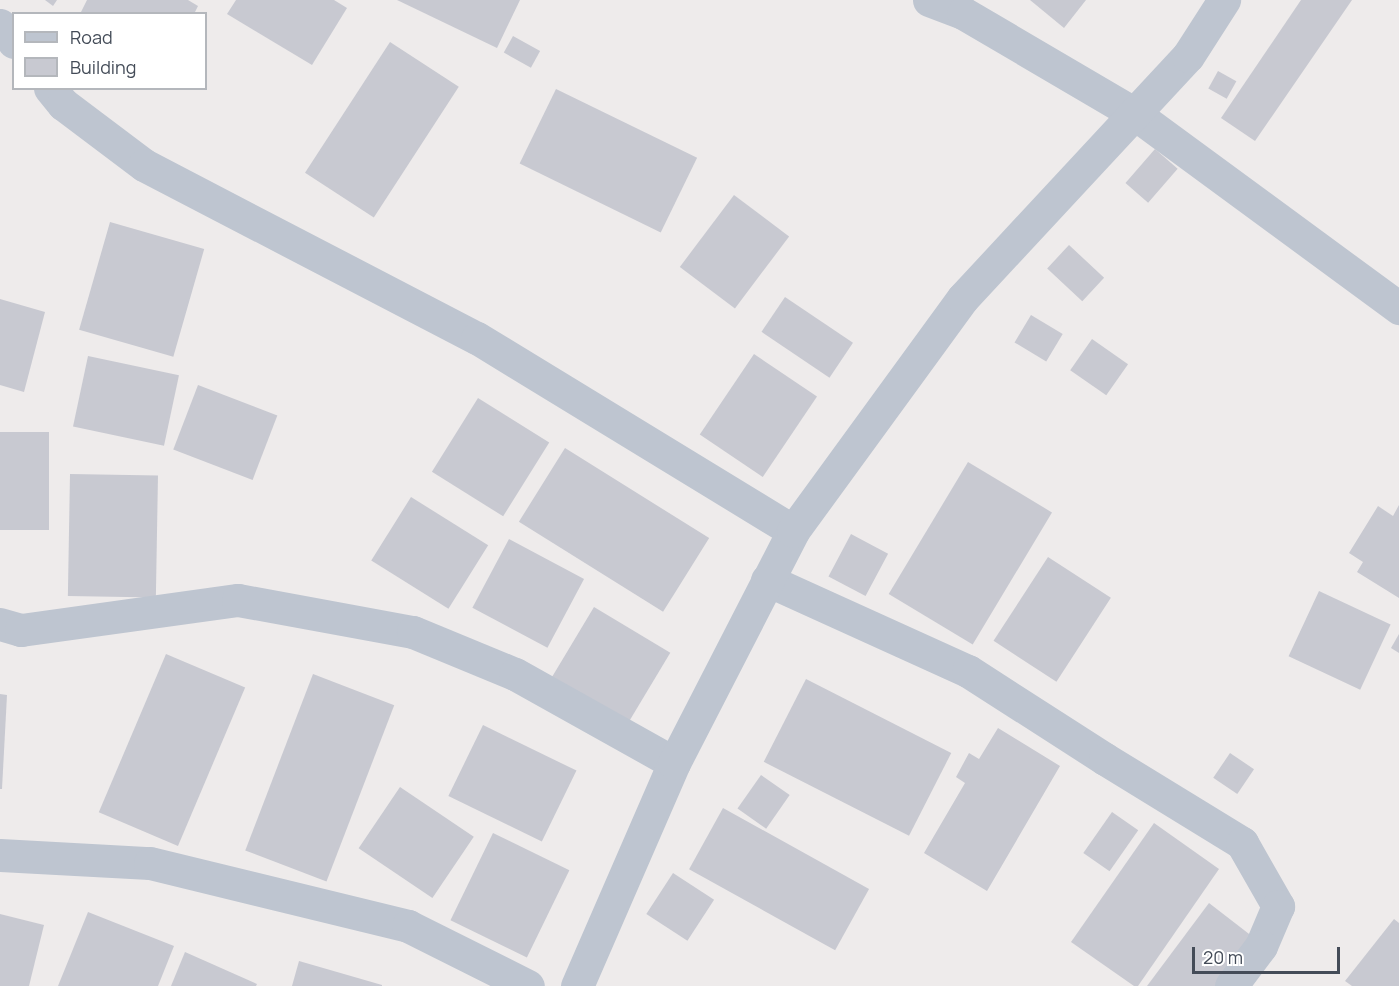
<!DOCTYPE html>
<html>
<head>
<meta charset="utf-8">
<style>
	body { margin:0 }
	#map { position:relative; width:1399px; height:986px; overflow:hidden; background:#eeebeb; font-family:Manrope,sans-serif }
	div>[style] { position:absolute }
	.building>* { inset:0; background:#c8c9d1; transform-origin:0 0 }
	.street>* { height:33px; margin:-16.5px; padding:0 16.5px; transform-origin:16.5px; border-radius:16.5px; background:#bec5d0 }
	span { translate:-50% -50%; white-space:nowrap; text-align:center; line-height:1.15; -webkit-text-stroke:4.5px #fff; paint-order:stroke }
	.legend { position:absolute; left:12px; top:12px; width:195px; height:78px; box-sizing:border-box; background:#fff; border:2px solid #b4b7bc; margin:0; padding:8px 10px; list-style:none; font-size:18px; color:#444c58 }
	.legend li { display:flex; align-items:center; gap:12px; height:30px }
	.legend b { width:30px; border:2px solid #b4b7bc }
	.scale { position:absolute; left:1192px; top:947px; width:148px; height:27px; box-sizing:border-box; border:3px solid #444c58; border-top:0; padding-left:8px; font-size:18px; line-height:21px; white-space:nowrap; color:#444c58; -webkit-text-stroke:4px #fff; paint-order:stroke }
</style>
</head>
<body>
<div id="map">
	<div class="building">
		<i style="clip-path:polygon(45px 0,57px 0,53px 6px)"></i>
		<i style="clip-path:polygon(87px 0,188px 0,198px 6px,194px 14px,80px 14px)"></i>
		<i style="clip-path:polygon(236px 0,334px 0,347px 8px,312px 65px,227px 14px)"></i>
		<i style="clip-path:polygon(397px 0,520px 0,497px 48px)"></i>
		<i style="clip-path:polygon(1030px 0,1086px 0,1064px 28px)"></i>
		<i style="clip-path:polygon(1301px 0,1352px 0,1255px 141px,1221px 118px)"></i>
		<i style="left:513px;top:36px;width:31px;height:19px;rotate:29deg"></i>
		<i style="left:390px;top:42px;width:82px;height:156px;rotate:33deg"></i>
		<i style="left:1218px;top:71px;width:21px;height:20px;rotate:29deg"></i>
		<i style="left:556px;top:89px;width:157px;height:83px;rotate:26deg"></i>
		<i style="left:1155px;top:149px;width:30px;height:45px;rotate:41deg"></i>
		<i style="left:734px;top:195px;width:69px;height:90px;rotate:37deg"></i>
		<i style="left:110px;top:222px;width:98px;height:112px;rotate:16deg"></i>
		<i style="left:1069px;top:245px;width:48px;height:32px;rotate:43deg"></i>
		<i style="left:785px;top:297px;width:82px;height:42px;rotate:34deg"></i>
		<i style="clip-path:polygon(0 299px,45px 312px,24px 392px,0 385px)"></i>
		<i style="left:1031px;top:315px;width:37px;height:32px;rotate:31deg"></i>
		<i style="left:1092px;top:339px;width:44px;height:38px;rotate:35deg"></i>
		<i style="left:754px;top:354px;width:76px;height:97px;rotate:34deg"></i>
		<i style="left:88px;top:356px;width:93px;height:72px;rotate:12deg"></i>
		<i style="left:198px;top:385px;width:85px;height:69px;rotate:21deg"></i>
		<i style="left:478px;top:398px;width:84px;height:87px;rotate:32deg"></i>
		<i style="left:0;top:432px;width:49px;height:98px"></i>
		<i style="left:565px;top:448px;width:170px;height:87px;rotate:32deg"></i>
		<i style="left:968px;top:462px;width:98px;height:154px;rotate:31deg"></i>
		<i style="left:70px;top:474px;width:88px;height:122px;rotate:1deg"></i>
		<i style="left:411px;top:497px;width:91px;height:75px;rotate:32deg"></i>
		<i style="clip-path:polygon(1399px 505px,1399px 598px,1357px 572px,1363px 562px,1349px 553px,1378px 506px,1393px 516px)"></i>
		<i style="left:851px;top:534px;width:42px;height:48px;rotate:28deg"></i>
		<i style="left:509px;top:539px;width:85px;height:78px;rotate:28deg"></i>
		<i style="left:1048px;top:557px;width:75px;height:100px;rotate:33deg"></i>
		<i style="left:1319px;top:591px;width:79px;height:72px;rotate:25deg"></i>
		<i style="left:594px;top:607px;width:89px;height:90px;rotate:31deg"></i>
		<i style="clip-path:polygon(1399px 634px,1399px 653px,1391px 648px)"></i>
		<i style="left:166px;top:654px;width:86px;height:172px;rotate:23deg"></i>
		<i style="left:313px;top:674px;width:87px;height:189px;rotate:21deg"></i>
		<i style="left:806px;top:679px;width:163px;height:93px;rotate:27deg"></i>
		<i style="clip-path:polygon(0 694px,7px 695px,2px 789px,0 789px)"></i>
		<i style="left:483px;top:725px;width:104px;height:79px;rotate:26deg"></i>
		<i style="clip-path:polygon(998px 728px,1060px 766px,987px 891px,924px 853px,965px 783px,956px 777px,969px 753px,979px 759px)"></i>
		<i style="left:1230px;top:753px;width:29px;height:30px;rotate:34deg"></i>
		<i style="left:761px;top:775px;width:35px;height:41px;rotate:35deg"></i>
		<i style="left:400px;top:787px;width:89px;height:74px;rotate:34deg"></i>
		<i style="left:723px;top:808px;width:167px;height:70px;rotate:29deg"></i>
		<i style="left:1112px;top:812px;width:32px;height:50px;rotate:35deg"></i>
		<i style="clip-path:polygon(1154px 823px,1219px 869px,1138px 986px,1134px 986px,1071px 942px)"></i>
		<i style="left:493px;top:833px;width:85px;height:97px;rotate:26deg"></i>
		<i style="left:673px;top:873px;width:49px;height:49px;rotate:33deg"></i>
		<i style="clip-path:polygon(1209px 903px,1253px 937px,1216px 986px,1147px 986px)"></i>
		<i style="clip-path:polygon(88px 912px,174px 946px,158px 986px,58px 986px)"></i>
		<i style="clip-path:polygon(0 914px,44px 925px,29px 986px,0 986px)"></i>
		<i style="clip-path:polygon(1394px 919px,1399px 923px,1399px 986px,1352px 986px,1345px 981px)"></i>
		<i style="clip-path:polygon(185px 952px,257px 984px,256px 986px,171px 986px)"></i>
		<i style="clip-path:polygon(299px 961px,382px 985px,382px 986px,292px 986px)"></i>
	</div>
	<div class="street">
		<i style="left:929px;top:0;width:36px;rotate:21deg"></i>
		<i style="left:963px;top:13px;width:199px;rotate:30.4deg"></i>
		<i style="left:1135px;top:114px;width:328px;rotate:36.3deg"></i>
		<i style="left:0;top:25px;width:22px;rotate:51deg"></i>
		<i style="left:50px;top:88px;width:21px;rotate:51deg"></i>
		<i style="left:63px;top:104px;width:101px;rotate:37deg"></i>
		<i style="left:144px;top:165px;width:375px;rotate:27.5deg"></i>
		<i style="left:477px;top:338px;width:370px;rotate:31.4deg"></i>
		<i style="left:767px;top:580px;width:221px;rotate:24.4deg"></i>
		<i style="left:968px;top:671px;width:163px;rotate:32.7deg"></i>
		<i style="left:1105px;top:759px;width:161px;rotate:31.5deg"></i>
		<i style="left:1242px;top:843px;width:73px;rotate:60.3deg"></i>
		<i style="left:1278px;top:906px;width:43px;rotate:113deg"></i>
		<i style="left:1261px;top:946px;width:50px;rotate:126.9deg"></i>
		<i style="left:0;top:624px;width:22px;rotate:16deg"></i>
		<i style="left:21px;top:630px;width:219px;rotate:-7.9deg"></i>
		<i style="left:238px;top:600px;width:178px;rotate:10.4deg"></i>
		<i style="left:413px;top:632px;width:110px;rotate:22.4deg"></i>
		<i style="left:515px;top:674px;width:182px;rotate:29.2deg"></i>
		<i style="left:0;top:855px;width:150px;rotate:3.1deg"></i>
		<i style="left:150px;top:863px;width:266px;rotate:13.7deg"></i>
		<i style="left:408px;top:926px;width:134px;rotate:26.6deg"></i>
		<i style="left:577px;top:986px;width:243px;rotate:-66.5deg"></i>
		<i style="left:674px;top:763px;width:261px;rotate:-62.8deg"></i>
		<i style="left:793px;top:531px;width:288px;rotate:-53.9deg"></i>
		<i style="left:963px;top:298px;width:330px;rotate:-47.1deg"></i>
		<i style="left:1188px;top:56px;width:67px;rotate:-57.3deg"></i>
	</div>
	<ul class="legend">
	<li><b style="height:8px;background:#bec5d0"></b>Road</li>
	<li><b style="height:16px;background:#c8c9d1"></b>Building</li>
	</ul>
	<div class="scale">20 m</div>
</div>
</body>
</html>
